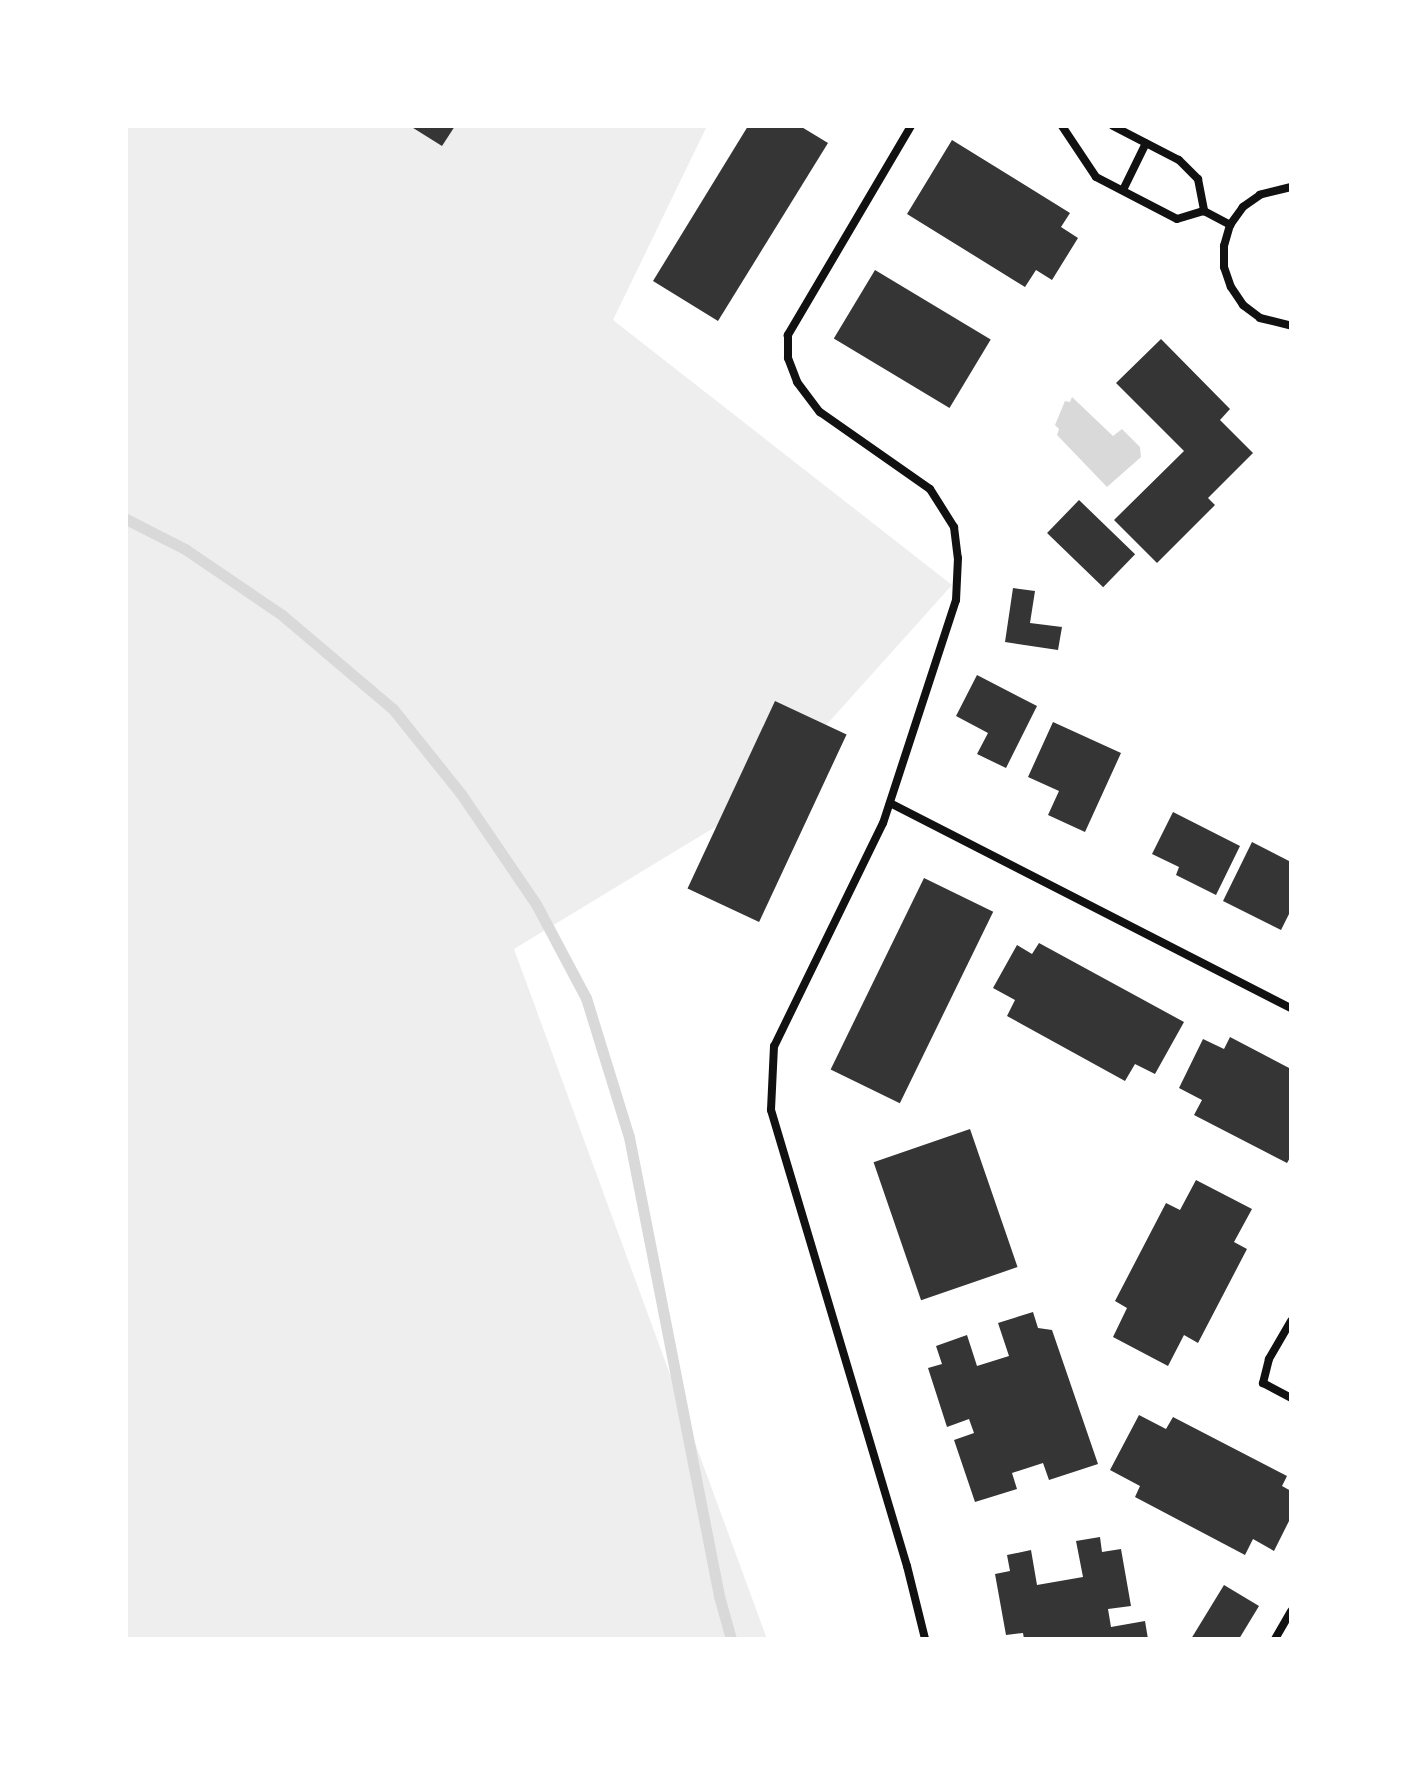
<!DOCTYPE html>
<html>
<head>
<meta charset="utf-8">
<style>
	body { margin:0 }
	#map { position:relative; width:1417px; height:1765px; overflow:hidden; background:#fff; font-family:"Libre Baskerville",serif }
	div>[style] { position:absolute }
	.green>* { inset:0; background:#eee }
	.water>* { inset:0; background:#d9d9d9 }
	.stream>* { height:11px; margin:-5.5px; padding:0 5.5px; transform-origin:5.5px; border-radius:5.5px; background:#d9d9d9 }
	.building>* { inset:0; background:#353535; transform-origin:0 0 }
	.minor>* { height:8px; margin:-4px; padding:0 4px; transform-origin:4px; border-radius:4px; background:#111 }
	span { translate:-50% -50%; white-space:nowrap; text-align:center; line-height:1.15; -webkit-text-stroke:6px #fff; paint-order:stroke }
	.frame { position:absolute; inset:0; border:128px solid #fff; pointer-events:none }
</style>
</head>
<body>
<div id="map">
	<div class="green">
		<i style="clip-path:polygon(126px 126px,707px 126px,613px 320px,952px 585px,758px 801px,514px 949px,767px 1639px,126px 1639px)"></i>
	</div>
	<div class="water">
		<i style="clip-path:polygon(1072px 397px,1113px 436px,1122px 429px,1140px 447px,1141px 457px,1107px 487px,1057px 435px,1059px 429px,1055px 425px,1065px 401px,1070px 402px)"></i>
	</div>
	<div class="stream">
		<i style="left:126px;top:519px;width:66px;rotate:27deg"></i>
		<i style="left:185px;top:549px;width:117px;rotate:34.2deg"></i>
		<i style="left:282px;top:615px;width:145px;rotate:40.3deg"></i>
		<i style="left:393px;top:709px;width:109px;rotate:51.3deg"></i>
		<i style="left:461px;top:794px;width:133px;rotate:55.7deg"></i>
		<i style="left:536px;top:904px;width:106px;rotate:62deg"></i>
		<i style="left:586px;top:998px;width:145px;rotate:72.8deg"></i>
		<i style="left:629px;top:1137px;width:468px;rotate:78.9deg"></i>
		<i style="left:719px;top:1596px;width:45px;rotate:74.4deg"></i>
	</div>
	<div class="building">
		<i style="clip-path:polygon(410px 126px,455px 126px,442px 146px)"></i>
		<i style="clip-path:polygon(748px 126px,800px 126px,828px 143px,718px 321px,653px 281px)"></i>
		<i style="clip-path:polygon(952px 140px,1070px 213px,1061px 227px,1078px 238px,1052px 280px,1036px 270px,1025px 287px,907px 214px)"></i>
		<i style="left:875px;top:270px;width:135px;height:80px;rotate:31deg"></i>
		<i style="clip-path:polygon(1161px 339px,1230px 409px,1220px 420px,1253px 453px,1208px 498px,1215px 505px,1157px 563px,1114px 520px,1184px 451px,1116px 383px)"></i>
		<i style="left:1079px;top:500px;width:78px;height:46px;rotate:44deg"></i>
		<i style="clip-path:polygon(1013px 588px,1035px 591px,1030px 623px,1062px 627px,1058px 650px,1005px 642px)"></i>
		<i style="clip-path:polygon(977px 675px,1037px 706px,1006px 768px,977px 754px,988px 733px,956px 716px)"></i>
		<i style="left:775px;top:701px;width:79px;height:207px;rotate:25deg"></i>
		<i style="clip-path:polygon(1053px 722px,1121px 753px,1085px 832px,1048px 815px,1059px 791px,1028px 777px)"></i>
		<i style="clip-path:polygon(1173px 812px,1240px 846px,1216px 895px,1176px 875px,1179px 867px,1152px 854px)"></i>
		<i style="clip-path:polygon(1252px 842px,1291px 862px,1291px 910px,1281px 930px,1223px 901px)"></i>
		<i style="left:924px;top:878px;width:77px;height:213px;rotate:26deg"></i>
		<i style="clip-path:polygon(1039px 943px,1184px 1022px,1155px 1074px,1135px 1064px,1125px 1081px,1007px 1016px,1015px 1000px,993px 988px,1017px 945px,1032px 954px)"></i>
		<i style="clip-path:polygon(1230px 1037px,1291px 1069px,1291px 1156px,1287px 1163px,1194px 1115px,1202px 1100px,1179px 1088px,1203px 1039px,1224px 1049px)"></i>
		<i style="left:970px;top:1129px;width:146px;height:102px;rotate:71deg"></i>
		<i style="clip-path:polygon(1196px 1180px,1252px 1209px,1234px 1242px,1247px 1249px,1198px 1343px,1184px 1335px,1168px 1366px,1113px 1337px,1127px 1308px,1115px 1301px,1166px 1203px,1180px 1210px)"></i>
		<i style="clip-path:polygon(1033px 1312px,1038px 1328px,1052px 1330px,1098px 1464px,1049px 1480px,1043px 1463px,1012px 1473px,1017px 1489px,975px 1502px,954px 1440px,974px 1433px,969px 1419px,947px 1427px,928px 1368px,942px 1364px,936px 1346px,967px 1335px,977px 1366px,1009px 1356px,998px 1323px)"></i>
		<i style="clip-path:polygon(1139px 1415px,1166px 1429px,1173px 1417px,1287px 1476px,1282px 1486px,1291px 1491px,1291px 1517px,1274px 1551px,1253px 1539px,1245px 1555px,1135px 1497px,1140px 1486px,1110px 1470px)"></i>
		<i style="clip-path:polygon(1100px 1537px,1102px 1552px,1121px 1549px,1131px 1606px,1108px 1609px,1111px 1627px,1145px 1621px,1148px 1639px,1024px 1639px,1023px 1633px,1006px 1635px,995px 1574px,1010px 1571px,1007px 1555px,1031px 1550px,1037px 1585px,1083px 1577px,1076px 1541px)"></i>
		<i style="clip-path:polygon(1224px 1585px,1259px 1606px,1239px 1639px,1191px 1639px)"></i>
	</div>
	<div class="minor">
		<i style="left:911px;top:126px;width:243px;rotate:120.5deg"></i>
		<i style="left:788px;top:335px;width:23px;rotate:90deg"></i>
		<i style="left:788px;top:358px;width:26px;rotate:69deg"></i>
		<i style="left:797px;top:382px;width:38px;rotate:53deg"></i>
		<i style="left:820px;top:412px;width:134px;rotate:35deg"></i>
		<i style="left:930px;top:489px;width:45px;rotate:57.7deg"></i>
		<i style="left:954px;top:527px;width:31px;rotate:83deg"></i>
		<i style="left:958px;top:558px;width:42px;rotate:92.7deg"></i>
		<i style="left:956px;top:600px;width:235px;rotate:108.1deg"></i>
		<i style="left:883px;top:823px;width:248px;rotate:116deg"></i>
		<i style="left:774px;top:1046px;width:64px;rotate:92.7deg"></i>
		<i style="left:771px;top:1110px;width:476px;rotate:73.4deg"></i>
		<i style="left:907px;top:1566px;width:75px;rotate:76.1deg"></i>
		<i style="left:1062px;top:126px;width:61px;rotate:56.3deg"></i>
		<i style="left:1096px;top:177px;width:91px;rotate:27.4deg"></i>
		<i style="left:1177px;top:219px;width:28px;rotate:-17deg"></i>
		<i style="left:1204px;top:211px;width:30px;rotate:28deg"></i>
		<i style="left:1113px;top:126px;width:74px;rotate:27.3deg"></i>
		<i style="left:1179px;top:160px;width:27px;rotate:45deg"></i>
		<i style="left:1198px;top:179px;width:33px;rotate:79deg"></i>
		<i style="left:1291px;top:187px;width:32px;rotate:166deg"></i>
		<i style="left:1260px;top:195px;width:21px;rotate:145deg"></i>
		<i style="left:1243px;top:207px;width:22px;rotate:126deg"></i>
		<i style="left:1230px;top:225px;width:22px;rotate:106deg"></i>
		<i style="left:1224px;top:246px;width:21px;rotate:90deg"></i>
		<i style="left:1224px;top:267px;width:21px;rotate:71deg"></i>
		<i style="left:1231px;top:287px;width:22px;rotate:56deg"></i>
		<i style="left:1243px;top:305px;width:21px;rotate:37deg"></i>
		<i style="left:1260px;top:318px;width:32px;rotate:14deg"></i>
		<i style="left:1123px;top:190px;width:52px;rotate:-63.9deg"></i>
		<i style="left:890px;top:803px;width:450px;rotate:27.1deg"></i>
		<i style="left:1291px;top:1321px;width:44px;rotate:120.1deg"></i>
		<i style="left:1269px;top:1359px;width:25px;rotate:104deg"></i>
		<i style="left:1263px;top:1383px;width:32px;rotate:28deg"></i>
		<i style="left:1275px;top:1639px;width:32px;rotate:-60deg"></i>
	</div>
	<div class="frame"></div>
</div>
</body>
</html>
